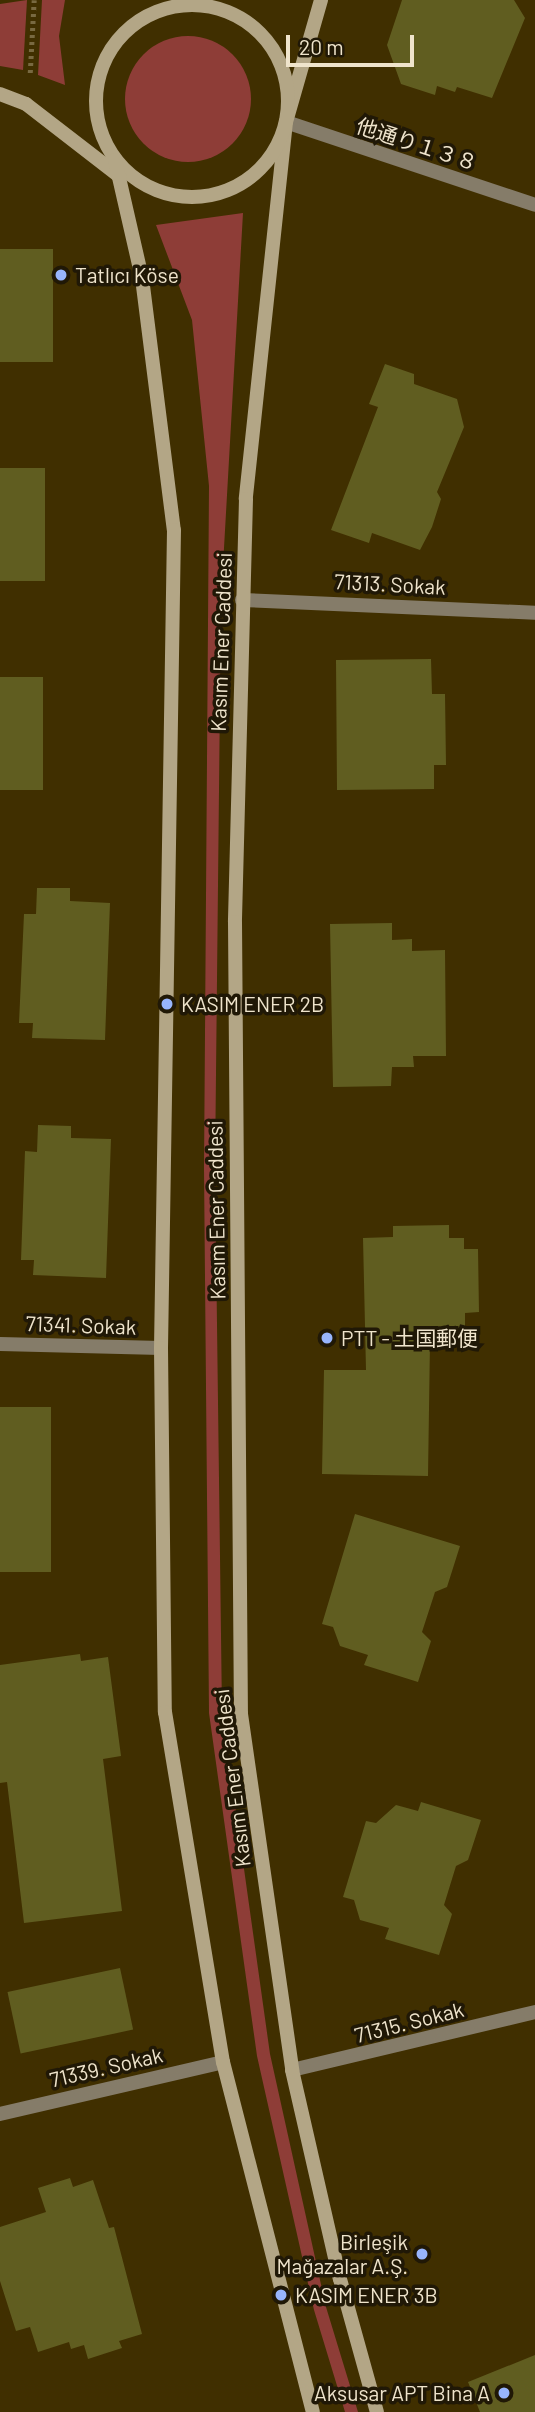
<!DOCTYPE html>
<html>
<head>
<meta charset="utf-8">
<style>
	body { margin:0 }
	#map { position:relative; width:535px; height:2412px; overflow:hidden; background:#402f00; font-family:Barlow,"Noto Sans SC","Noto Sans JP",sans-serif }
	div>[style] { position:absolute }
	.green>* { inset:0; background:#8e3d37 }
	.round { border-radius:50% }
	.building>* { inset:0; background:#605d20; transform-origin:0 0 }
	.path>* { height:4.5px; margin-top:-2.25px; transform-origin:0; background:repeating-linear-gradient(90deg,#786941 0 3.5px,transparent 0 7px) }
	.minor>* { height:14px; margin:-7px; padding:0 7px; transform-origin:7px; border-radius:7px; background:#857c69 }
	.tertiary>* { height:14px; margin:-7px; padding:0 7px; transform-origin:7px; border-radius:7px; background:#857c69 }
	.secondary>* { height:14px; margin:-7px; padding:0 7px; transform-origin:7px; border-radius:7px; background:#b3a686 }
	.secondary>.ring { margin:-7px; padding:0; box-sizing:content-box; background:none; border:14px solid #b3a686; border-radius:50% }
	.dots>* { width:19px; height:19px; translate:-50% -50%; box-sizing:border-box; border:4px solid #201806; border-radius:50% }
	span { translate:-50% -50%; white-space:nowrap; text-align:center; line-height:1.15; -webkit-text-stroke:7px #201806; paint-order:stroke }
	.street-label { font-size:21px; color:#efe4cc }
	.poi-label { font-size:21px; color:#efe4cc }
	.left { translate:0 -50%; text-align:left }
	.right { translate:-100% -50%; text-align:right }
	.scale { position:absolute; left:286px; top:35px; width:128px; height:32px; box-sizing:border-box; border:4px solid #efe4cc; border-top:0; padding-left:9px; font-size:21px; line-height:24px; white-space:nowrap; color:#efe4cc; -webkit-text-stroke:5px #201806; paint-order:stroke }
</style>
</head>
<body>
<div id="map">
	<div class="green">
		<i style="clip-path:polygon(27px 0,23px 70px,0 66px,0 4px)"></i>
		<i style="clip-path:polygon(42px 0,65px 0,59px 36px,65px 85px,38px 75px)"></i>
		<i class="round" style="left:125px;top:36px;width:126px;height:126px"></i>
		<i style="clip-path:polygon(243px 213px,221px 601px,215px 1169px,222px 1712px,270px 2054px,326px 2307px,358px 2412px,345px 2412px,314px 2310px,257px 2056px,209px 1713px,204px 1169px,209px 486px,192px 320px,156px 225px)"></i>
	</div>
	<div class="building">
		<i style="clip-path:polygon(402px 0,514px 0,525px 18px,492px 98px,457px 87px,455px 92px,437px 86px,435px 95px,401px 84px,387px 45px)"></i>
		<i style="left:0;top:249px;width:53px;height:113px"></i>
		<i style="clip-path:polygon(385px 364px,414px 374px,414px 384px,457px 399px,464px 427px,437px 492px,441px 499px,432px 527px,420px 550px,372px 533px,369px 543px,331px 530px,378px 407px,369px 404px)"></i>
		<i style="left:0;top:468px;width:45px;height:113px"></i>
		<i style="clip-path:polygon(431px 659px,432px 694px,445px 694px,446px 765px,434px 765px,434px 789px,337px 790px,336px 660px)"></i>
		<i style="left:0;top:677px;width:43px;height:113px"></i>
		<i style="clip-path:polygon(37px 888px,70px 888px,70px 901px,110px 903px,105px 1040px,32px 1038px,33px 1023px,19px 1023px,24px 914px,36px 914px)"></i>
		<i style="clip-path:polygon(392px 923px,392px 940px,412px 939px,412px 951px,445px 950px,446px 1056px,413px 1056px,414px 1067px,392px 1067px,391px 1086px,333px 1087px,330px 924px)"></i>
		<i style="clip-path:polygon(38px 1125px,71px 1126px,71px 1138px,111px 1139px,106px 1278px,33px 1275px,34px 1260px,21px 1260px,25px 1151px,37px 1152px)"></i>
		<i style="clip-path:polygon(449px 1225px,449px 1238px,464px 1238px,464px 1249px,478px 1249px,479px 1312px,465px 1313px,465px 1333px,448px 1333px,448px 1341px,430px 1342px,428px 1476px,322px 1474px,324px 1370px,366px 1370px,363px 1238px,393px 1237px,393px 1226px)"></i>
		<i style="left:51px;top:1407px;width:165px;height:51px;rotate:90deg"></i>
		<i style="clip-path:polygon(355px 1514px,460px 1546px,447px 1587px,435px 1592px,422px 1632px,431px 1641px,418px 1682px,364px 1665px,368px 1655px,340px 1646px,333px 1627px,322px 1624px)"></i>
		<i style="clip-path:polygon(80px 1654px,81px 1661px,108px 1657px,121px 1756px,103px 1759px,122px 1911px,24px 1923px,7px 1782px,0 1783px,0 1665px)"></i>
		<i style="clip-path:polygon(421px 1802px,481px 1820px,468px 1860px,456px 1866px,444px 1905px,452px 1914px,439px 1955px,385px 1939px,389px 1928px,360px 1920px,354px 1900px,343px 1897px,366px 1821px,376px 1823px,396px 1805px,418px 1811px)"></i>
		<i style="left:120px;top:1968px;width:63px;height:115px;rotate:78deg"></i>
		<i style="clip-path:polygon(70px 2178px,73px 2187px,93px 2180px,109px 2228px,114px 2227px,142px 2334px,119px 2341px,122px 2348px,88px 2359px,84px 2345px,71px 2349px,69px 2342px,38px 2352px,30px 2327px,16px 2331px,0 2281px,0 2227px,46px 2212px,38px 2188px)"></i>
		<i style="clip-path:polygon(535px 2355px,535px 2412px,480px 2412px,468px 2382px)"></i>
	</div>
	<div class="path">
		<i style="left:30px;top:73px;width:73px;rotate:-86.9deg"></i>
	</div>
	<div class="minor">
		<i style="left:242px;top:600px;width:293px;rotate:2.5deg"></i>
		<i style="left:0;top:1344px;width:161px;rotate:1.4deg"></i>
		<i style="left:292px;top:2070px;width:250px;rotate:-13.4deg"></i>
		<i style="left:0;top:2114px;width:229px;rotate:-13.1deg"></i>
	</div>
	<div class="tertiary">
		<i style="left:286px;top:122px;width:262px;rotate:18.4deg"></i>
	</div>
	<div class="secondary">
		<i style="left:321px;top:0;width:127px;rotate:106deg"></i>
		<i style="left:286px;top:122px;width:379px;rotate:96.1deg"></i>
		<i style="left:246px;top:499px;width:423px;rotate:91.5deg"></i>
		<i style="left:235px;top:922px;width:792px;rotate:89.57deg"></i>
		<i style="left:241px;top:1714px;width:360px;rotate:81.8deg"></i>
		<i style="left:292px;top:2070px;width:214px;rotate:77.1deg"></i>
		<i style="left:340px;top:2279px;width:138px;rotate:74.5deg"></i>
		<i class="ring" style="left:96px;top:5px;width:178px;height:178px"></i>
		<i style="left:0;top:94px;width:28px;rotate:21deg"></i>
		<i style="left:26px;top:104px;width:118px;rotate:37.7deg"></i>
		<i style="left:115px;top:160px;width:121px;rotate:77.1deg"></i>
		<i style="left:142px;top:278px;width:254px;rotate:82.8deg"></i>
		<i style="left:174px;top:530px;width:818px;rotate:90.91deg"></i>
		<i style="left:161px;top:1348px;width:364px;rotate:89.4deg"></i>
		<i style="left:165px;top:1712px;width:355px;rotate:80.6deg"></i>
		<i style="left:223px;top:2062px;width:361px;rotate:75.6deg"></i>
	</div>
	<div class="dots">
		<i style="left:61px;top:275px;background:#98b5fd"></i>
		<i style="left:167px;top:1004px;background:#98b5fd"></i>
		<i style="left:327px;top:1338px;background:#98b5fd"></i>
		<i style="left:422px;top:2254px;background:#98b5fd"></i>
		<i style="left:281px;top:2295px;background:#98b5fd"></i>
		<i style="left:504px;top:2393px;background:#98b5fd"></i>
	</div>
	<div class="street-label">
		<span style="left:417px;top:144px;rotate:18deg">他通り１３８</span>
		<span style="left:390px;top:584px;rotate:3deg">71313. Sokak</span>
		<span style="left:221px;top:642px;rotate:-88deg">Kasım Ener Caddesi</span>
		<span style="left:216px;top:1210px;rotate:-91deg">Kasım Ener Caddesi</span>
		<span style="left:81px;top:1325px;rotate:2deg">71341. Sokak</span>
		<span style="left:232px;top:1778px;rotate:-97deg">Kasım Ener Caddesi</span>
		<span style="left:409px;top:2022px;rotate:-14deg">71315. Sokak</span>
		<span style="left:106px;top:2067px;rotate:-13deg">71339. Sokak</span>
	</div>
	<div class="poi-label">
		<span class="left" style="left:75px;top:275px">Tatlıcı Köse</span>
		<span class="left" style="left:181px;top:1004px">KASIM ENER 2B</span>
		<span class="left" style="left:341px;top:1338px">PTT - 土国郵便</span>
		<span class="right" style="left:408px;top:2254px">Birleşik<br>Mağazalar A.Ş.</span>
		<span class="left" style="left:295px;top:2295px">KASIM ENER 3B</span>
		<span class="right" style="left:490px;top:2393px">Aksusar APT Bina A</span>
	</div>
	<div class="scale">20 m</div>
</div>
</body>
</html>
